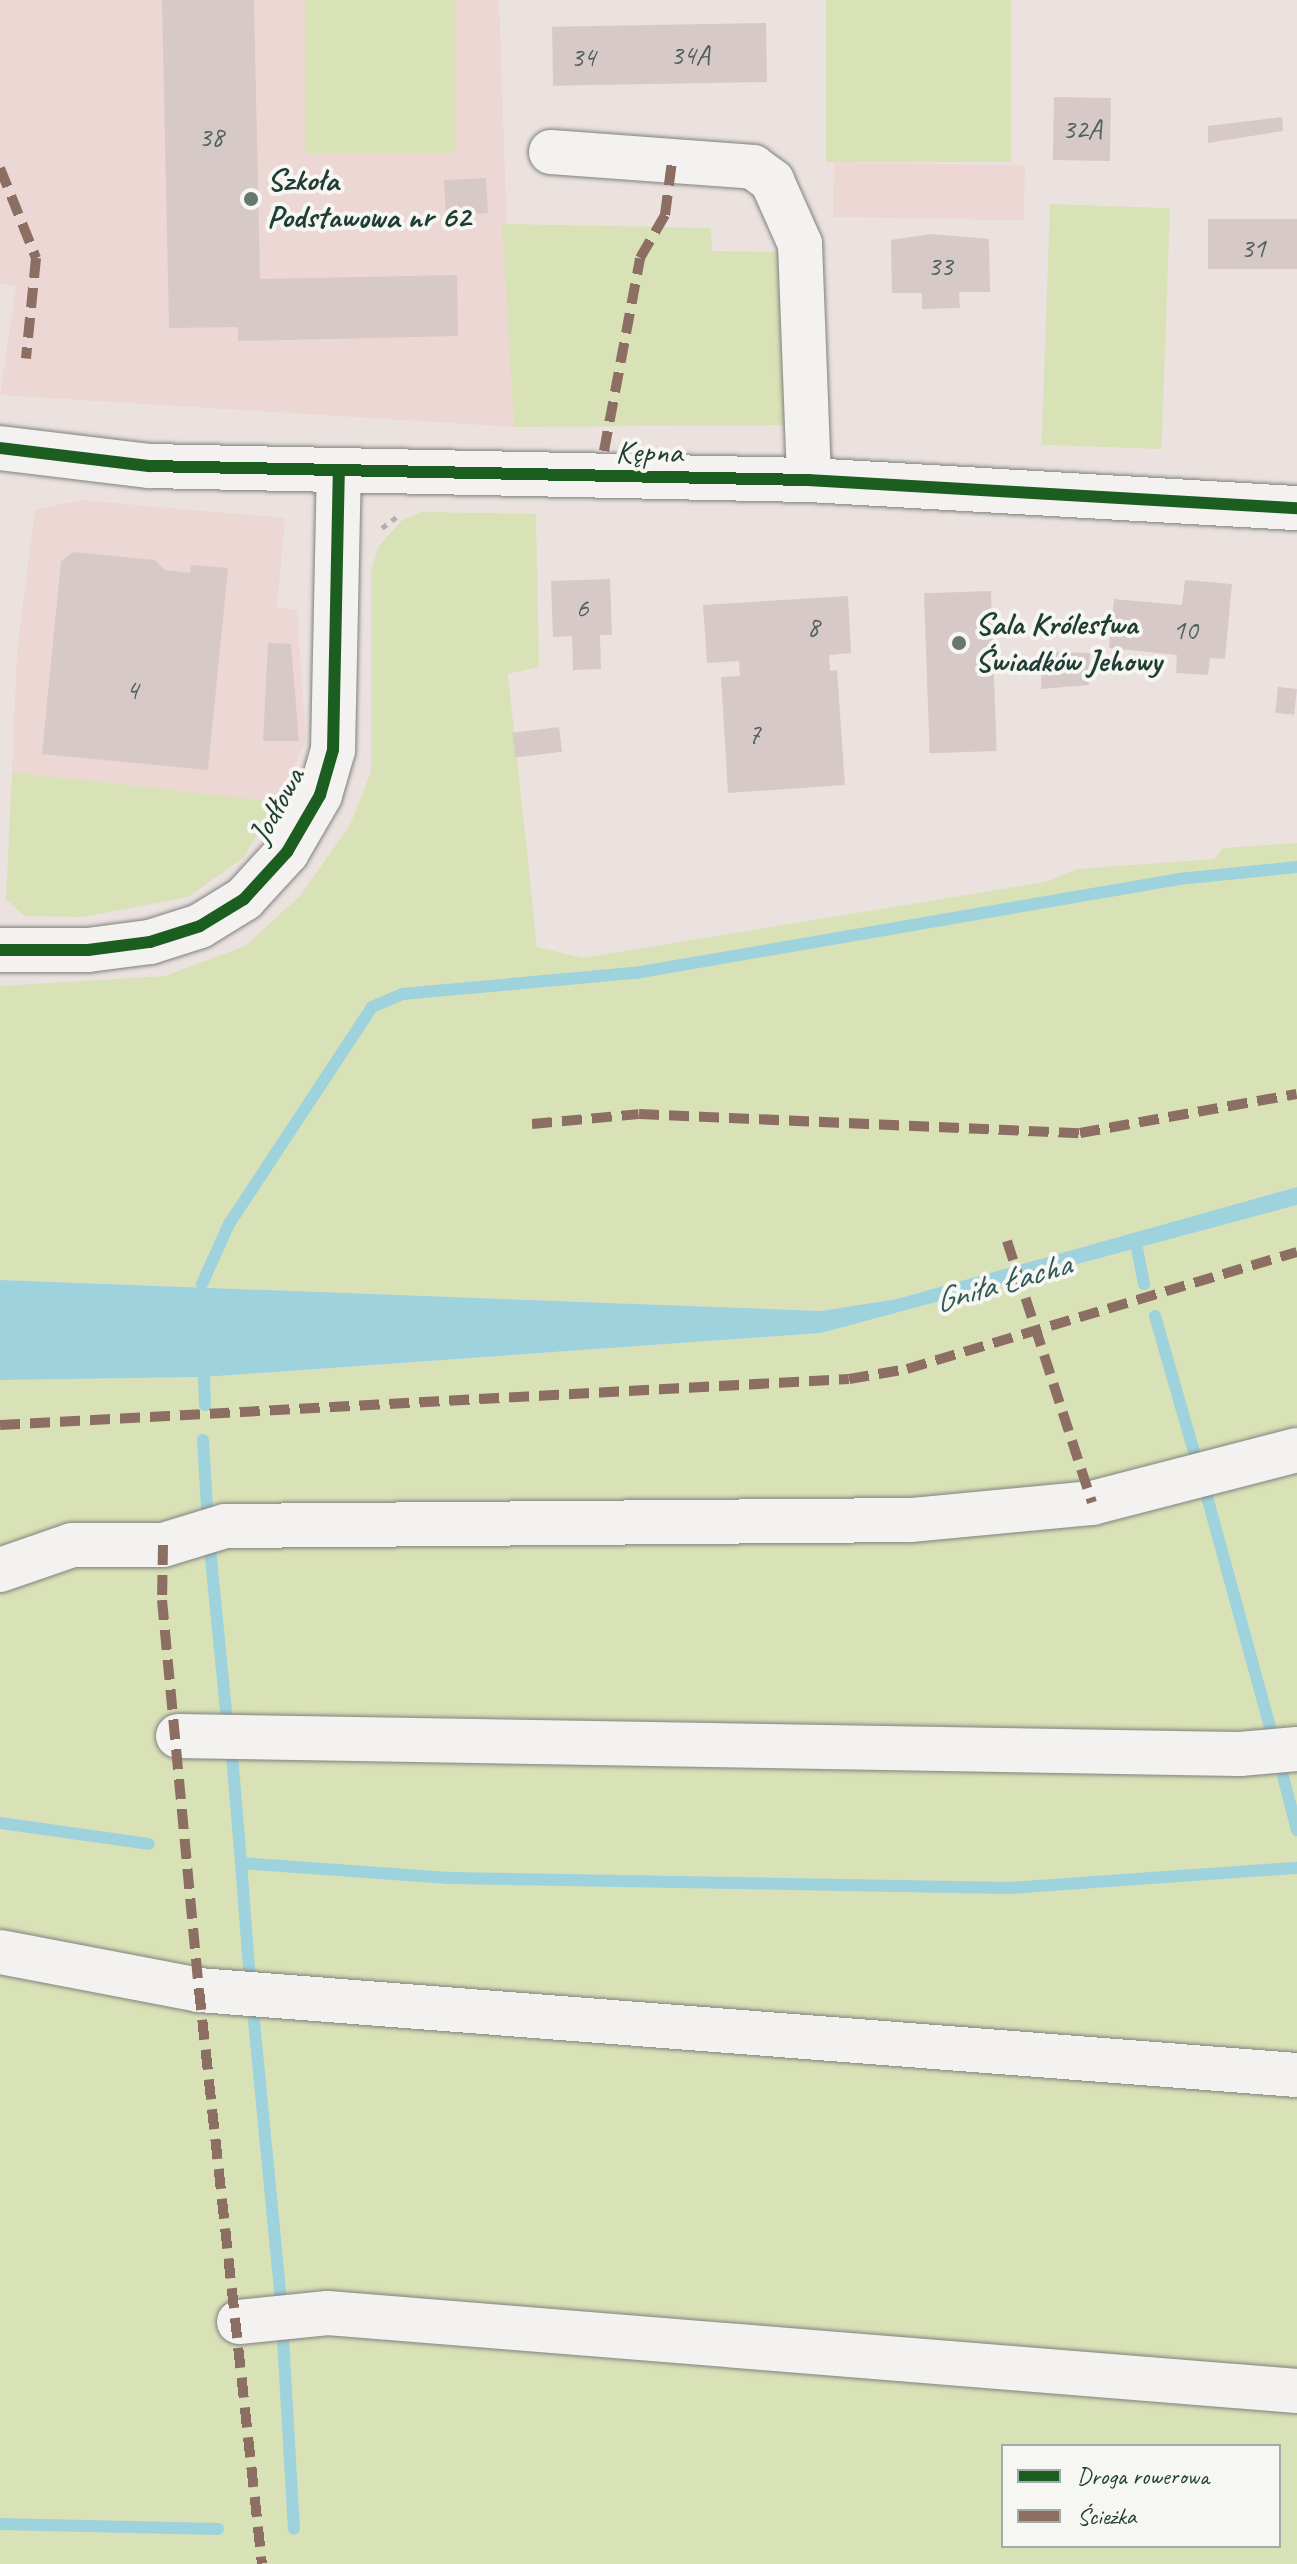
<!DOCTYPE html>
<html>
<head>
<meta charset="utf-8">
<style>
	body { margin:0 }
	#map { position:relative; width:1297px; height:2564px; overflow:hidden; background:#ebe2e0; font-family:Caveat,sans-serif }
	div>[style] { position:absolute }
	.built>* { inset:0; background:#ecd7d4; transform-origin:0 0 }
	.green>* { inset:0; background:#d9e1b7; transform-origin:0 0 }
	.water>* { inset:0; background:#9ed2dc }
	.stream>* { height:12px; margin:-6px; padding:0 6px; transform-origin:6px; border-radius:6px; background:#9ed2dc }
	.building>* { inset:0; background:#d7c9c8; transform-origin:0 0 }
	.path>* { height:5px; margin-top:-2.5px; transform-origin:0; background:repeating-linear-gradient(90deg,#afb1af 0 6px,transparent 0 12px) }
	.roads { filter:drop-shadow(0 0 2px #80827f) drop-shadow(0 0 2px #80827f) }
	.minor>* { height:44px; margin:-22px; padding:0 22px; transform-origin:22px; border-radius:22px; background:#f4f2f0 }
	.quiet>* { height:10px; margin-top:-5px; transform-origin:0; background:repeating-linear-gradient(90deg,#8d6e63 0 20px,transparent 0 30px) }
	.cycleway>* { height:12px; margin:-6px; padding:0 6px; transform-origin:6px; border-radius:6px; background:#1b5e20 }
	.dots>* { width:22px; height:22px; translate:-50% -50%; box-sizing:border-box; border:4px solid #f6f6f2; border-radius:50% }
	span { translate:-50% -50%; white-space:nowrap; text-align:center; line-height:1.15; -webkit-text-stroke:8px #f6f6f2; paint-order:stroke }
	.number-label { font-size:28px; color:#4e615a }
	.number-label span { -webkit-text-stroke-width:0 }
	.poi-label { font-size:32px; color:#1f3d34; font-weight:700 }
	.left { translate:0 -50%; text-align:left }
	.street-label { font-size:32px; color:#1f3d34 }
	.water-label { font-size:34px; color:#325955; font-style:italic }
	.legend { position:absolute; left:1001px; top:2444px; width:280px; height:104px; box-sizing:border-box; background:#f6f6f2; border:2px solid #a0aca6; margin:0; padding:10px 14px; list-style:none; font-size:24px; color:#1f3d34 }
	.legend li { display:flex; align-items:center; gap:16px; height:40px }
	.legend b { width:40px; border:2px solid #a0aca6 }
</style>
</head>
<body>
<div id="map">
	<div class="built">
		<i style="clip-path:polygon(0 0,499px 0,514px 427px,0 395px,16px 287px,0 283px)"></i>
		<i style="left:834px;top:162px;width:191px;height:55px;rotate:1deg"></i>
		<i style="clip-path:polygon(80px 500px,285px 518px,277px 608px,297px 609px,306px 740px,278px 802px,12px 772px,17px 649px,35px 510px)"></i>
	</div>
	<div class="green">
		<i style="left:305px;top:0;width:150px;height:153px"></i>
		<i style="left:826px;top:0;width:185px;height:162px"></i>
		<i style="left:1050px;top:204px;width:120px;height:241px;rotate:2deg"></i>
		<i style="clip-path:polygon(502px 224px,711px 228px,712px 251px,782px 252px,790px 425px,514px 427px)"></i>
		<i style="clip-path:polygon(422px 512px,536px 514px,539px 667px,508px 674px,537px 947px,583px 958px,1045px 882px,1077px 869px,1214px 859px,1223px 848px,1297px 843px,1297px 1187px,897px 1299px,821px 1311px,0 1280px,0 986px,165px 976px,245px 946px,300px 896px,350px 825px,371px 772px,371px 571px,379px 546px,401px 521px)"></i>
		<i style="clip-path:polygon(12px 772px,278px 802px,243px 858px,188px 897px,83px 917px,25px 916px,6px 900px)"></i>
		<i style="clip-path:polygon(evenodd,1297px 1205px,1297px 2564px,0 2564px,0 1380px,204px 1377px,821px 1333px,1297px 1205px,1003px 2446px,1279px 2446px,1279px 2546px,1003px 2546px,1003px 2446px)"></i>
	</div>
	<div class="water">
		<i style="clip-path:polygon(1297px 1187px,1297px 1205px,821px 1333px,204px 1377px,0 1380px,0 1280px,821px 1311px,897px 1299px)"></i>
	</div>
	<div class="stream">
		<i style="left:1136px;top:1243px;width:42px;rotate:79deg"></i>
		<i style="left:202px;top:1284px;width:66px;rotate:-65.8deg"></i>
		<i style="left:229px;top:1224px;width:260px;rotate:-56.6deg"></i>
		<i style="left:372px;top:1007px;width:33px;rotate:-23deg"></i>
		<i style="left:402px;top:994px;width:234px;rotate:-5.2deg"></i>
		<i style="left:635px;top:973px;width:552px;rotate:-9.8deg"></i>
		<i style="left:1179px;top:879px;width:119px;rotate:-5.8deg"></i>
		<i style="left:1155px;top:1316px;width:152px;rotate:74deg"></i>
		<i style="left:204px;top:1377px;width:28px;rotate:88deg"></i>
		<i style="left:203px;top:1440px;width:68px;rotate:86.6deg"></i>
		<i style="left:1206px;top:1493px;width:251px;rotate:74.7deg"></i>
		<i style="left:210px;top:1548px;width:164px;rotate:84.4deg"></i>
		<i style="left:232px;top:1755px;width:108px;rotate:85.2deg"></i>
		<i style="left:241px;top:1863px;width:209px;rotate:4.1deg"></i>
		<i style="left:449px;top:1878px;width:560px;rotate:1.02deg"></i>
		<i style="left:1009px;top:1888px;width:289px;rotate:-4deg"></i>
		<i style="left:1283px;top:1776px;width:56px;rotate:75.5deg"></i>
		<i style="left:0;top:1823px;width:150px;rotate:8deg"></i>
		<i style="left:241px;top:1863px;width:118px;rotate:85.6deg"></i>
		<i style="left:254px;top:2021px;width:273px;rotate:84.5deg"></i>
		<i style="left:283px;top:2339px;width:190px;rotate:86.7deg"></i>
		<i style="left:0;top:2524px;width:218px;rotate:1.3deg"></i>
	</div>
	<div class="building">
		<i style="clip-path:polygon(162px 0,254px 0,260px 279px,457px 275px,458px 336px,238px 341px,238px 327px,169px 328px)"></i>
		<i style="left:766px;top:23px;width:59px;height:214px;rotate:89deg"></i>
		<i style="left:1054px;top:97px;width:57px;height:63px;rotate:1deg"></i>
		<i style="clip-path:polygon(1282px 117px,1283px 131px,1208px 143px,1208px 126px)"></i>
		<i style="left:486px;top:178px;width:35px;height:42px;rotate:87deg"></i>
		<i style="left:1297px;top:219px;width:50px;height:89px;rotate:90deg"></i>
		<i style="clip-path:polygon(931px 234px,989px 239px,990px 292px,959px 292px,960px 308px,922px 309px,922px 293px,892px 293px,891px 240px)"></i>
		<i style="clip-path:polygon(73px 552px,155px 560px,165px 570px,190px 573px,191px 565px,228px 568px,208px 770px,42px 754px,61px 561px)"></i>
		<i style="clip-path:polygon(610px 579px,612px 635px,600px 635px,601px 669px,573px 670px,572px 636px,553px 637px,551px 581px)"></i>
		<i style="clip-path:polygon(1185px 580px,1232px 584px,1225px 659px,1210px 658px,1208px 675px,1176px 673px,1177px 655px,1109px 648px,1114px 599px,1182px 605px)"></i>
		<i style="left:991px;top:591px;width:160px;height:67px;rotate:88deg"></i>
		<i style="clip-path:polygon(848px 596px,851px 653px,829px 655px,830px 671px,837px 670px,845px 785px,728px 793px,721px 677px,740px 676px,739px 661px,707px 663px,703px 605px)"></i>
		<i style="clip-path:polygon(268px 643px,291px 644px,299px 741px,263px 741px)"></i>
		<i style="clip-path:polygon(1056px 652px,1090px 653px,1089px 685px,1041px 689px,1042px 667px,1055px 668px)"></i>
		<i style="left:1278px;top:687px;width:19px;height:26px;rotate:6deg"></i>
		<i style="left:559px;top:727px;width:25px;height:47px;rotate:83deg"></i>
	</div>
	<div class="path">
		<i style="left:382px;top:528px;width:21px;rotate:-37deg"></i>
	</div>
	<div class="roads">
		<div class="minor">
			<i style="left:551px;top:152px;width:203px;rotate:4.2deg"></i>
			<i style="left:753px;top:167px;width:24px;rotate:36deg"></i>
			<i style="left:772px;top:181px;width:69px;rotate:66deg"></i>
			<i style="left:800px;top:244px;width:236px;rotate:87.8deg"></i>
			<i style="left:0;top:448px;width:150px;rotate:6.9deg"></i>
			<i style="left:149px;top:466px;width:660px;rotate:1.22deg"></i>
			<i style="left:809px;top:480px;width:489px;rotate:3.3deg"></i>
			<i style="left:0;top:950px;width:88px"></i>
			<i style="left:88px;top:950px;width:63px;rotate:-7.4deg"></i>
			<i style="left:150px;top:942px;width:52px;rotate:-17.7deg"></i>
			<i style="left:200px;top:926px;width:52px;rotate:-31.5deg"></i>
			<i style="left:244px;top:899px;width:64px;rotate:-47.5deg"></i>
			<i style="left:287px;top:852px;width:66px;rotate:-59.9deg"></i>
			<i style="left:320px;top:795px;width:47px;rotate:-73.9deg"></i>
			<i style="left:333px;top:750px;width:276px;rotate:-88.8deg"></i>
			<i style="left:0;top:1570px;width:76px;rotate:-19.1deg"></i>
			<i style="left:72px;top:1545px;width:91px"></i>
			<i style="left:163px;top:1545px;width:65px;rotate:-17deg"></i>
			<i style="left:225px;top:1526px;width:686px;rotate:-0.5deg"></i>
			<i style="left:911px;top:1520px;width:182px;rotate:-5.4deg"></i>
			<i style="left:1092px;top:1503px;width:212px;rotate:-14.5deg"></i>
			<i style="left:178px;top:1736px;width:1062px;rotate:0.97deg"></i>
			<i style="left:1240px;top:1754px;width:57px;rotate:-5deg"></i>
			<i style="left:0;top:1952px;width:203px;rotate:10.8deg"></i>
			<i style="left:199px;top:1990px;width:1101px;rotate:4.43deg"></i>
			<i style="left:239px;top:2322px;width:89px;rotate:-5.8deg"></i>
			<i style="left:328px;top:2313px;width:972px;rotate:4.6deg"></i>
		</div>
	</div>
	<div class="quiet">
		<i style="left:0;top:168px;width:97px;rotate:68.2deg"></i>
		<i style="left:36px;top:258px;width:101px;rotate:95.7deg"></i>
		<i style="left:604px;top:451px;width:196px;rotate:-79.4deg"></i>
		<i style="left:640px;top:258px;width:50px;rotate:-59.8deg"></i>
		<i style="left:665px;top:215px;width:54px;rotate:-82.6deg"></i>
		<i style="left:532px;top:1124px;width:107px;rotate:-5.3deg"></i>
		<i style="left:639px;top:1114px;width:441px;rotate:2.5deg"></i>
		<i style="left:1080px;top:1133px;width:220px;rotate:-10.2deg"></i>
		<i style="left:1007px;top:1241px;width:275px;rotate:72deg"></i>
		<i style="left:0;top:1425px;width:850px;rotate:-3.1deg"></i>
		<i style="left:849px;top:1379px;width:59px;rotate:-9.8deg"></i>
		<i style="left:907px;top:1369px;width:407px;rotate:-16.7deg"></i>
		<i style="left:163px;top:1545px;width:55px;rotate:91deg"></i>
		<i style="left:162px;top:1600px;width:392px;rotate:84.6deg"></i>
		<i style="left:199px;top:1990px;width:577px;rotate:83.74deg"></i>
	</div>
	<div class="cycleway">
		<i style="left:0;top:448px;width:150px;rotate:6.9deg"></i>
		<i style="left:149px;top:466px;width:660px;rotate:1.22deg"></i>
		<i style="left:809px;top:480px;width:489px;rotate:3.3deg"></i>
		<i style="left:0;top:950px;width:88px"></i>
		<i style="left:88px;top:950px;width:63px;rotate:-7.4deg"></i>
		<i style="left:150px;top:942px;width:52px;rotate:-17.7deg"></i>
		<i style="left:200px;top:926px;width:52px;rotate:-31.5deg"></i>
		<i style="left:244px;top:899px;width:64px;rotate:-47.5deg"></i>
		<i style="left:287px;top:852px;width:66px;rotate:-59.9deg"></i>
		<i style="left:320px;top:795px;width:47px;rotate:-73.9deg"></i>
		<i style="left:333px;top:750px;width:276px;rotate:-88.8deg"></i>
	</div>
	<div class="dots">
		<i style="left:251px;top:199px;background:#667770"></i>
		<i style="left:959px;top:643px;background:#667770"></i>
	</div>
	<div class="number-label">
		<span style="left:690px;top:55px">34A</span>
		<span style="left:583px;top:57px">34</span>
		<span style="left:1082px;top:129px">32A</span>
		<span style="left:211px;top:137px">38</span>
		<span style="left:1253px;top:248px">31</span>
		<span style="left:940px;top:266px">33</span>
		<span style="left:582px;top:608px">6</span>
		<span style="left:813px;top:627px">8</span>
		<span style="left:1185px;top:630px">10</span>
		<span style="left:132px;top:690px">4</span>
		<span style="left:754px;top:734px">7</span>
	</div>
	<div class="poi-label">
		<span class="left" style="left:267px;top:199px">Szkoła<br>Podstawowa nr 62</span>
		<span class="left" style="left:975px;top:643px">Sala Królestwa<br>Świadków Jehowy</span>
	</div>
	<div class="street-label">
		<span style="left:649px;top:452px">Kępna</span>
		<span style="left:277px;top:806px;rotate:-61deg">Jodłowa</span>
	</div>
	<div class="water-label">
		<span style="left:1002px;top:1282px;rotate:-16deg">Gniła Łacha</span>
	</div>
	<ul class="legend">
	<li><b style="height:10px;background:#1b5e20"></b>Droga rowerowa</li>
	<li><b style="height:10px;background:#8d6e63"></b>Ścieżka</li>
	</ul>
</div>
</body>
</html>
